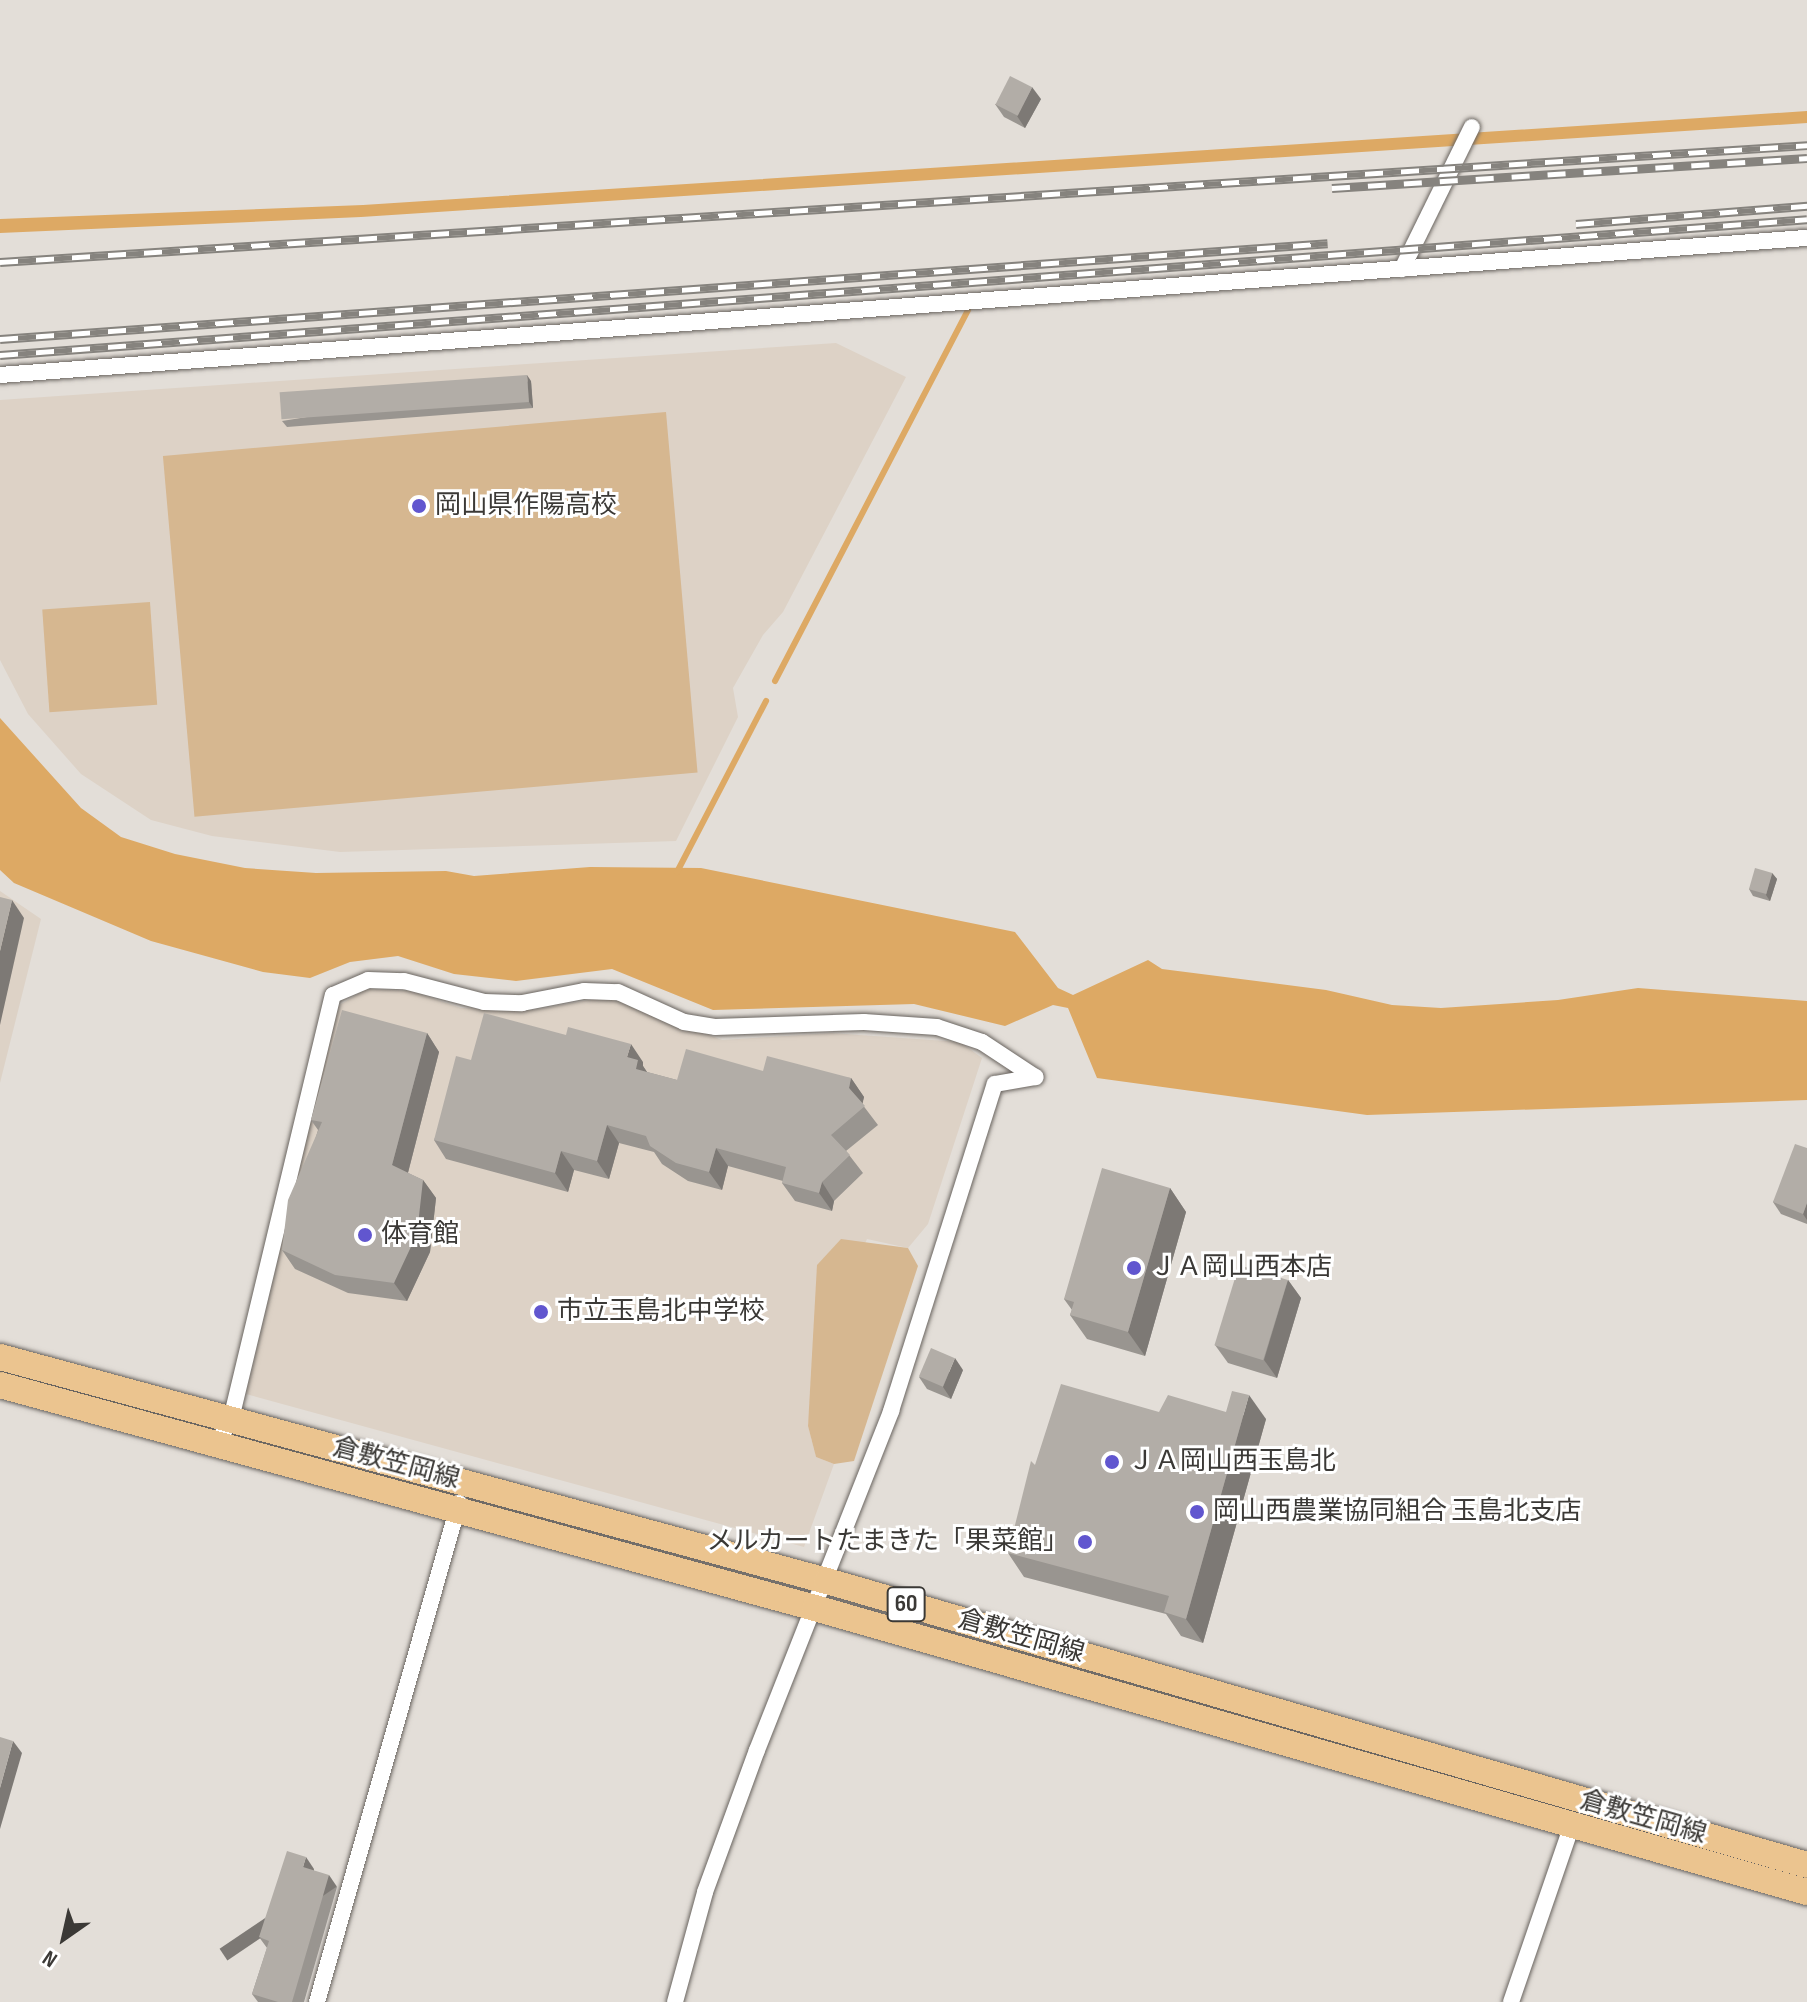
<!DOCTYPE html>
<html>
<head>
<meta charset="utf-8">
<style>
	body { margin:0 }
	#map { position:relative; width:1807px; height:2002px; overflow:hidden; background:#e3ded8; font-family:"Sofia Sans Condensed","Noto Sans JP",sans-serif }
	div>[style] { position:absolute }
	.built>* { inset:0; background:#ddd2c6 }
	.green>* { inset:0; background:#d6b790; transform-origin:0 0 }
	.water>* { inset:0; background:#dda964 }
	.stream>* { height:6px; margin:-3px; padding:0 3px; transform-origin:3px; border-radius:3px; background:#dda964 }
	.roads { filter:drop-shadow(0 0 2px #69645f) drop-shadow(0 0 2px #69645f) }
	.street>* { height:16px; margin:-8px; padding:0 8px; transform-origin:8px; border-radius:8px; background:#fff }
	.primary>* { height:26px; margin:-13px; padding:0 13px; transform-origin:13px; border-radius:13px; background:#ebc48f }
	.rail>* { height:9px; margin-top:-4.5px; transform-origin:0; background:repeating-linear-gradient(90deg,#fff 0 18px,#86837e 0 36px); box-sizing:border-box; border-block:2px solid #86837e }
	.wall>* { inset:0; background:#999590 }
	.shaded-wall>* { inset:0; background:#7d7975; transform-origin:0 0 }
	.building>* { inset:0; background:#b2ada7; transform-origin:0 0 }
	.dots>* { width:22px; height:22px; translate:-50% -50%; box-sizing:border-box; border:4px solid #fff; border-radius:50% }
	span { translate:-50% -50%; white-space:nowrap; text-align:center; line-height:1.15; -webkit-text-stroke:6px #fff; paint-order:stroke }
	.shield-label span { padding:2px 6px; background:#fff; border:2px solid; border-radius:6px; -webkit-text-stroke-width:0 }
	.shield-label { font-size:24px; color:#3b3936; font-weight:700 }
	.poi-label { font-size:26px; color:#3b3936 }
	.left { translate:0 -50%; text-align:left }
	.right { translate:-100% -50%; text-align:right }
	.street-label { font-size:26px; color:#3b3936 }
	.north { position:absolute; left:24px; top:1898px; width:80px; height:80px; -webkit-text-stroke:6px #fff; paint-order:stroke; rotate:214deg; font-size:22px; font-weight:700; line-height:32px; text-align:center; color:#3b3936 }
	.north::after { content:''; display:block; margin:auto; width:28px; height:36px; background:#3b3936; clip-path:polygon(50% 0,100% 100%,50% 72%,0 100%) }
</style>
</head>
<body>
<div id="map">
	<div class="built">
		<i style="clip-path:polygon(836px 343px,906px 377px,783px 612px,763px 635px,733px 688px,738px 717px,676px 841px,340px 852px,212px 836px,151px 820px,81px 774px,28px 714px,0 660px,0 400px)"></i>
		<i style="clip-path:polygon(0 891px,41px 919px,0 1083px)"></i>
		<i style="clip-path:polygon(366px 989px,411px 991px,461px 1008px,534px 1010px,600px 998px,624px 1001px,722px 1040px,831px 1033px,960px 1042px,982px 1058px,928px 1224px,908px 1248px,867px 1239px,815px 1358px,808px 1426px,816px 1457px,834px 1464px,804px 1547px,246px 1394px,338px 1006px)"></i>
	</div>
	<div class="green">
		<i style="left:666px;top:412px;width:362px;height:505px;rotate:85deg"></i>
		<i style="left:150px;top:602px;width:103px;height:108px;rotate:86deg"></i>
		<i style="clip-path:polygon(841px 1239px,908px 1248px,918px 1266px,854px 1461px,834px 1464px,816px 1457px,808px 1426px,817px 1265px)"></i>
	</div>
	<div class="water">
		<i style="clip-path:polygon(1807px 111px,1807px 123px,361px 217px,0 233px,0 219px,363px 205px)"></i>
		<i style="clip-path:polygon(0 718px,81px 808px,121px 837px,175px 854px,245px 868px,316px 873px,446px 871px,474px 876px,590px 867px,701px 868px,1015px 932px,1058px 988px,1073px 995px,1148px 960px,1162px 969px,1326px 990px,1392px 1005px,1441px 1008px,1558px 1000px,1638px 988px,1807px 1001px,1807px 1100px,1367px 1115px,1097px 1078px,1068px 1008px,1053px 1005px,1005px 1026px,914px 1004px,713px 1010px,612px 969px,516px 981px,454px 974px,398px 956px,350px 962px,310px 978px,263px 972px,151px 941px,14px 883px,0 870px)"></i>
	</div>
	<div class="stream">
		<i style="left:775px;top:681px;width:418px;rotate:-62.5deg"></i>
		<i style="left:677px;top:872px;width:193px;rotate:-62.5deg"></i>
	</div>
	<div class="roads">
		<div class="street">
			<i style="left:1402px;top:269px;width:158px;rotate:-63.8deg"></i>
			<i style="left:0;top:375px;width:1812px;rotate:-4.34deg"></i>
			<i style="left:217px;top:1444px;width:29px;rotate:-61deg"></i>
			<i style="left:231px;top:1419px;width:436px;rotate:-76.5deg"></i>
			<i style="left:333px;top:995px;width:38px;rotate:-23deg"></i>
			<i style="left:368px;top:980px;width:36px;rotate:2deg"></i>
			<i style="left:404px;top:981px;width:83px;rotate:14.7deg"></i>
			<i style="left:484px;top:1002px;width:38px;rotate:2deg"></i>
			<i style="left:522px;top:1003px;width:63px;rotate:-11deg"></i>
			<i style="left:584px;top:991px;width:34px;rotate:2deg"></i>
			<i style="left:618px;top:992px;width:72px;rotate:24.4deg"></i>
			<i style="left:684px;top:1022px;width:31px;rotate:9deg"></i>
			<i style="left:715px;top:1027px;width:149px;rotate:-1.9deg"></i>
			<i style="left:864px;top:1022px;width:73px;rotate:3.9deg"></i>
			<i style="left:937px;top:1027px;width:47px;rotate:18.4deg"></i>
			<i style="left:982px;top:1042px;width:64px;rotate:33.4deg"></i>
			<i style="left:317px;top:2002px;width:519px;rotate:-74.12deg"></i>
			<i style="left:675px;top:2002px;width:114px;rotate:-74.7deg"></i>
			<i style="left:705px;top:1892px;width:151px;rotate:-69.9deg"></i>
			<i style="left:757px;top:1750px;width:365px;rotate:-68.4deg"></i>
			<i style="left:891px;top:1411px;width:343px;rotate:-72.4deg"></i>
			<i style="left:995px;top:1084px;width:41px;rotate:-9.9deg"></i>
			<i style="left:1511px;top:2002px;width:187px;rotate:-71deg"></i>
		</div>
		<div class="primary">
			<i style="left:0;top:1357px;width:857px;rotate:15.16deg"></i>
			<i style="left:827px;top:1581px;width:1020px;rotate:16.16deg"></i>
			<i style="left:0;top:1385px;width:845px;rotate:15.3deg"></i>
			<i style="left:815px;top:1608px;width:1032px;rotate:15.98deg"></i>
		</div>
	</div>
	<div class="rail">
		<i style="left:1332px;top:188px;width:476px;rotate:-3.6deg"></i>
		<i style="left:1576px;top:224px;width:232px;rotate:-4.5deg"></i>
		<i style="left:0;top:262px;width:1811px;rotate:-3.7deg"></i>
		<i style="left:0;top:339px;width:1331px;rotate:-4.13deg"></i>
		<i style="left:0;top:355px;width:1812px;rotate:-4.3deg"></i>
	</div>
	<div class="wall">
		<i style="clip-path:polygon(1041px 99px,1025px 128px,1004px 117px,995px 104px)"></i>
		<i style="clip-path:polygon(531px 381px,533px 408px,287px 427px,282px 421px)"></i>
		<i style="clip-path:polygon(1772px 873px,1777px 879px,1770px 901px,1753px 896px,1749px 889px)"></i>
		<i style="clip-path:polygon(427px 1033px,439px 1052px,408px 1173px,423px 1180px,436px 1198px,430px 1252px,407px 1301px,348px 1293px,295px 1269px,282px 1250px,318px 1130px,311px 1120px)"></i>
		<i style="clip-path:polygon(471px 1060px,643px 1062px,643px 1066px,647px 1072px,677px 1080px,763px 1071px,851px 1078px,864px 1097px,862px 1104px,878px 1125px,846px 1151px,863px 1173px,834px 1201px,832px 1211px,795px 1201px,782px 1183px,783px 1181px,728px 1166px,722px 1190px,688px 1181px,662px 1164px,654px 1152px,619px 1143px,609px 1179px,574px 1170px,568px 1192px,446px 1159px,434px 1140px)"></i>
		<i style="clip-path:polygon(1807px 1148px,1807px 1224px,1781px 1214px,1773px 1202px)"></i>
		<i style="clip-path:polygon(1170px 1188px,1186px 1212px,1145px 1356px,1087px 1339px,1070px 1315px,1072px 1310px,1064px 1299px)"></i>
		<i style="clip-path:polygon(1288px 1280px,1301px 1298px,1277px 1378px,1228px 1363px,1215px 1345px)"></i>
		<i style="clip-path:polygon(963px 1370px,951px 1399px,927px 1389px,919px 1377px)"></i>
		<i style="clip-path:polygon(1226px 1412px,1266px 1419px,1203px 1643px,1181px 1636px,1166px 1614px,1024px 1577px,1008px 1553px,1035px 1465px)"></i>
		<i style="clip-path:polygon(314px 1869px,314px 1871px,337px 1887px,304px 2002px,258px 2002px,252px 1994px,267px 1948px,259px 1937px)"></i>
	</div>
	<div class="shaded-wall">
		<i style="clip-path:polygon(1032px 87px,1041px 99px,1025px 128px,1017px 116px)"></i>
		<i style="clip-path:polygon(527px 375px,531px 381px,533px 408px,529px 402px)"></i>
		<i style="clip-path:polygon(1772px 873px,1777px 879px,1770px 901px,1766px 895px)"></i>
		<i style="clip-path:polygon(12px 900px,24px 918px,0 1025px,0 951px)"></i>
		<i style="clip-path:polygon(427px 1033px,439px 1052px,405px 1184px,392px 1165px)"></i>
		<i style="clip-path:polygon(631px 1044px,643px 1062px,643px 1066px,651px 1078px,649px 1087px,627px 1057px)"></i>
		<i style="clip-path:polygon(851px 1078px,864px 1097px,862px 1106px,849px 1088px)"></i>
		<i style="clip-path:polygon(607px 1125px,619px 1143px,609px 1179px,597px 1161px)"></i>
		<i style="clip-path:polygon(716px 1148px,728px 1166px,722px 1190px,709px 1172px)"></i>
		<i style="clip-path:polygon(561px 1151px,574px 1170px,568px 1192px,555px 1173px)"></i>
		<i style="clip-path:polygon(423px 1180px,436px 1198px,430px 1252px,407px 1301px,394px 1283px)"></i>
		<i style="clip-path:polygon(822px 1182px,834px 1201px,832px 1211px,819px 1193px)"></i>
		<i style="clip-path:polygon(1170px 1188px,1186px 1212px,1145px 1356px,1128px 1332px)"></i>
		<i style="clip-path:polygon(1807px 1203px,1807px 1220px,1803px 1214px)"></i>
		<i style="clip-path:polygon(1288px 1280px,1301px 1298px,1277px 1378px,1264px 1360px)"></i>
		<i style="clip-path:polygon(955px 1358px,963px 1370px,951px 1399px,943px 1387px)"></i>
		<i style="clip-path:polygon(1249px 1395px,1266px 1419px,1203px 1643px,1186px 1619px)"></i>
		<i style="clip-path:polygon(13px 1741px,22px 1753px,0 1829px,0 1788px)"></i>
		<i style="clip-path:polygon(306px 1857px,314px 1869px,311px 1880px,303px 1867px)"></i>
		<i style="left:329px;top:1875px;width:14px;height:132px;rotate:56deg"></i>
	</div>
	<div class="building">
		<i style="left:1010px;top:76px;width:25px;height:32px;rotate:27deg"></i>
		<i style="left:527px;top:375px;width:27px;height:248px;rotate:86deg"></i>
		<i style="left:1755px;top:868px;width:18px;height:22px;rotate:16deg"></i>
		<i style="clip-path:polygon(0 897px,12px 900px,0 951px)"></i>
		<i style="clip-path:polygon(342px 1010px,427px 1033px,392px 1165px,423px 1180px,417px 1234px,394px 1283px,335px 1275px,282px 1250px,288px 1200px,322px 1122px,311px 1120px)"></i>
		<i style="clip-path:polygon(484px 1013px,566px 1035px,568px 1027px,631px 1044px,627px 1057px,638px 1060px,636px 1069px,677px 1080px,686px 1049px,763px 1071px,767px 1056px,851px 1078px,849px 1088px,865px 1106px,831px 1135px,850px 1155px,822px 1182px,819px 1193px,782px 1183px,786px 1167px,716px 1148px,709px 1172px,676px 1163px,650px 1146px,646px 1136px,607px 1125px,597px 1161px,561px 1151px,555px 1173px,434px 1140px,456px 1056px,471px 1060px)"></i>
		<i style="clip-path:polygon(1795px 1144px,1807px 1148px,1807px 1203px,1803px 1214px,1773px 1202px)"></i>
		<i style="clip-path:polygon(1102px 1168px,1170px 1188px,1128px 1332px,1070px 1315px,1074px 1302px,1064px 1299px)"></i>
		<i style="left:1239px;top:1265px;width:51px;height:84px;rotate:17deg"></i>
		<i style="left:931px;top:1348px;width:26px;height:31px;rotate:23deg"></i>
		<i style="clip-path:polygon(1061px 1384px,1159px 1412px,1168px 1395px,1226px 1412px,1232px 1391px,1249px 1395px,1186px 1619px,1164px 1612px,1169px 1596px,1008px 1553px,1031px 1461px,1035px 1465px)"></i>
		<i style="clip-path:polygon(0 1737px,13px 1741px,0 1788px)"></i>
		<i style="clip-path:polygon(287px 1851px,306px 1857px,303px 1867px,329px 1875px,292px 2002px,278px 2002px,252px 1994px,269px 1941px,259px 1937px)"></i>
	</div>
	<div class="dots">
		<i style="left:419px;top:506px;background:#6156cf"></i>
		<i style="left:365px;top:1235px;background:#6156cf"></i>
		<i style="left:1134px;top:1268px;background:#6156cf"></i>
		<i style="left:541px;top:1312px;background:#6156cf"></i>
		<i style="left:1112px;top:1462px;background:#6156cf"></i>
		<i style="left:1197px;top:1512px;background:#6156cf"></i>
		<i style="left:1085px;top:1542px;background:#6156cf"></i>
	</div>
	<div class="shield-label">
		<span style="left:906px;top:1604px">60</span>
	</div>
	<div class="poi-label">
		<span class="left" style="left:435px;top:506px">岡山県作陽高校</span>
		<span class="left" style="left:381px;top:1235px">体育館</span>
		<span class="left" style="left:1150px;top:1268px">ＪＡ岡山西本店</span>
		<span class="left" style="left:557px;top:1312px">市立玉島北中学校</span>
		<span class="left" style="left:1128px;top:1462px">ＪＡ岡山西玉島北</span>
		<span class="left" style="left:1213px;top:1512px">岡山西農業協同組合 玉島北支店</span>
		<span class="right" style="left:1069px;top:1542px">メルカートたまきた「果菜館」</span>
	</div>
	<div class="street-label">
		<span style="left:396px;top:1464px;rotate:15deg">倉敷笠岡線</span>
		<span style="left:1021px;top:1637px;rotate:16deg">倉敷笠岡線</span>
		<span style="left:1643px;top:1818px;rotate:16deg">倉敷笠岡線</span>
	</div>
	<div class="north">N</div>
</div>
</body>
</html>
